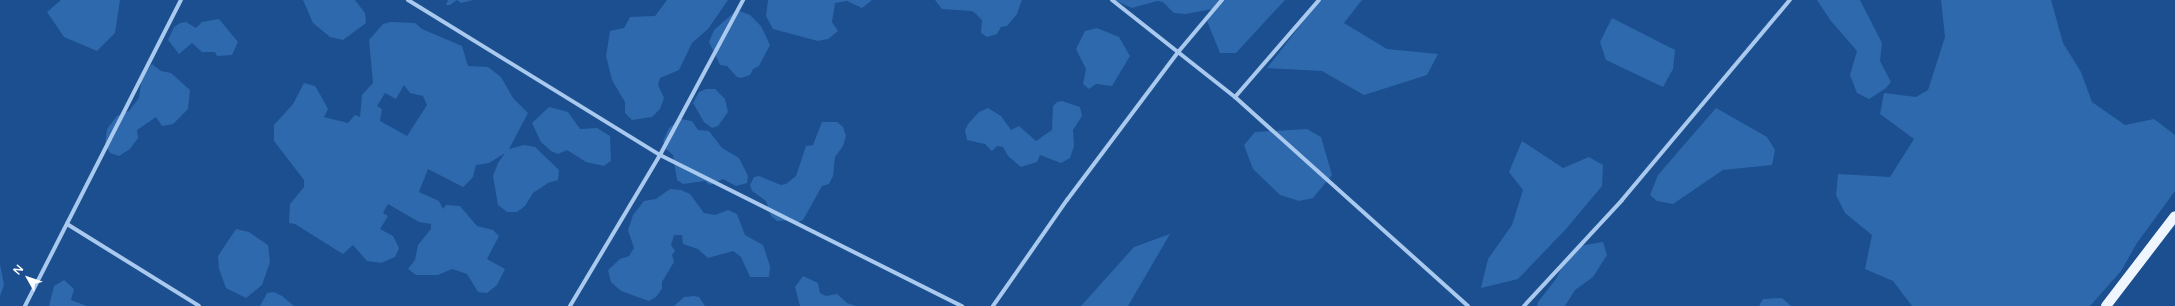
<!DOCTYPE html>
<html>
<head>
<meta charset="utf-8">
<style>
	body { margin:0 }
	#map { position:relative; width:2175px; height:306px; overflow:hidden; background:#1b4f8f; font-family:"Varela Round",sans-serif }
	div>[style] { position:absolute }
	.green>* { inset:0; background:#2e69ad }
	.minor>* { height:4px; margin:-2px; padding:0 2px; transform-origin:2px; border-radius:2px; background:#a9c9ee }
	.primary>* { height:10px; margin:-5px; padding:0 5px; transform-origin:5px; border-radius:5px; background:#f0f6ff }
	span { translate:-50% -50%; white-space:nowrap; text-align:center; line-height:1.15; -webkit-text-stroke:4px #1b4f8f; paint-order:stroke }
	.north { position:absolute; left:8px; top:258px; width:40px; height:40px; -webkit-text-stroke:3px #1b4f8f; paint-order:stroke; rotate:310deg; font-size:11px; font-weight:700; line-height:16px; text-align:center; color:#fff }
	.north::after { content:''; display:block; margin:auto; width:14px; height:18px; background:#fff; clip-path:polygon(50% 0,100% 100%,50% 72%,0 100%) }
</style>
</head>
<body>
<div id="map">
	<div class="green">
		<i style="clip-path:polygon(61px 0,120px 0,115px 33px,97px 51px,64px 37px,47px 12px)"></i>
		<i style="clip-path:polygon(303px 0,355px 0,365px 13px,366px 23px,343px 40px,330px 37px,313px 23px)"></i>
		<i style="clip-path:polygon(448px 0,473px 0,461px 3px,457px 0,450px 5px,446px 5px)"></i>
		<i style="clip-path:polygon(667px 0,728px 0,708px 29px,692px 43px,679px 70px,660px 78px,658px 85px,664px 98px,660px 109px,652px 117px,632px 120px,625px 113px,625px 102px,612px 80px,606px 56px,610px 31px,624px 28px,630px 17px,655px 16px)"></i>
		<i style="clip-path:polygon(768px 0,872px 0,862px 8px,847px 1px,835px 3px,832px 22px,838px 31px,828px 39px,818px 41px,773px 29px,766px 16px)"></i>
		<i style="clip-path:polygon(935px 0,1022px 0,1017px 14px,1007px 26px,1001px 27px,997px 34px,987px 37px,981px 33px,982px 20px,976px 14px,972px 11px,942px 9px)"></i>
		<i style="clip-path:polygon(1114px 0,1220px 0,1212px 9px,1186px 14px,1174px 13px,1163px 2px,1157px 1px,1132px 8px)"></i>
		<i style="clip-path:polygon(1223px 0,1285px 0,1236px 53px,1220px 53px,1207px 21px)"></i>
		<i style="clip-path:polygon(1320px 0,1362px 0,1344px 23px,1387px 49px,1438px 54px,1427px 75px,1364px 95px,1322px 71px,1267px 68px)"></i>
		<i style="clip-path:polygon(1817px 0,1860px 0,1882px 43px,1880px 61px,1891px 82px,1886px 88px,1869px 99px,1857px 93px,1850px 75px,1857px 51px,1831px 21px)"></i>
		<i style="clip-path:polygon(1941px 0,2051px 0,2063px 43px,2081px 72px,2092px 102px,2125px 125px,2154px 119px,2175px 135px,2175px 191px,2137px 243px,2121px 271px,2090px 306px,1912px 306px,1893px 281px,1865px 269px,1872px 235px,1845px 213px,1836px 195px,1838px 174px,1890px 177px,1914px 139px,1880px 114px,1884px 93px,1916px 97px,1928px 90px,1945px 37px)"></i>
		<i style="clip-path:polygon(737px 10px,750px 15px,761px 26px,770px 45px,759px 66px,753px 69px,750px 75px,741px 78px,737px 77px,727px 66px,720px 65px,709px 42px,714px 30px)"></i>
		<i style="clip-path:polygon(1612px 18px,1675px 50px,1673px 69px,1663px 87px,1606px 60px,1600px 42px)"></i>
		<i style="clip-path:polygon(219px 19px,238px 42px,232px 55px,217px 56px,215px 52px,202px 52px,192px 43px,179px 54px,168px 40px,174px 27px,180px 23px,186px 22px,196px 28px,202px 22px)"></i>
		<i style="clip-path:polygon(evenodd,391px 22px,415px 23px,422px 29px,462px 46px,468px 66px,488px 67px,501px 77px,513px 98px,528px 113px,509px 149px,524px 145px,535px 147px,559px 170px,558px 180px,548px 183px,533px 193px,525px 206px,517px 212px,507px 212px,498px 205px,493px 176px,498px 163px,505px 153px,489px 163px,476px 165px,473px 177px,463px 187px,428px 169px,419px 192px,439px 201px,443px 209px,446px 205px,460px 206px,477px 226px,493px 230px,499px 236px,487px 259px,505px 269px,497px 285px,487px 293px,478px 292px,467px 274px,452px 269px,438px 275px,416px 275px,408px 269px,415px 260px,418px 245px,431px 229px,431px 224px,419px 222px,388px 204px,383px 213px,388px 216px,380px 229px,393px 236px,399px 248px,395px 257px,381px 263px,367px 261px,353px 245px,343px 254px,295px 224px,289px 223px,290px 204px,304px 187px,304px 180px,274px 141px,274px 125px,293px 104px,304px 83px,315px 86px,321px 96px,328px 109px,324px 117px,348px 123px,355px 115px,360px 117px,362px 95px,373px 83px,369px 40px,383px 24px,391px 22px,404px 85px,410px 93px,423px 96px,427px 105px,407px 136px,380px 121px,382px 109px,377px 106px,385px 93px,396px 99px,404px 85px)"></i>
		<i style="clip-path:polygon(1097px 28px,1119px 37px,1130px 56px,1112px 86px,1096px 84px,1089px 89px,1083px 84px,1086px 69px,1076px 49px,1085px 31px)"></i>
		<i style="clip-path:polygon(152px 64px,161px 71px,171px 73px,190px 90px,188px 109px,173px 124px,162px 126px,156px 117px,137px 130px,138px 138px,130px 149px,119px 156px,110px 153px,105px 145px,107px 129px,117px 116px,129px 111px,139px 98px,142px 76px)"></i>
		<i style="clip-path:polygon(706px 89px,715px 89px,725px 99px,728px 112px,718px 126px,712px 128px,704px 122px,693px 103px,699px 92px)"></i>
		<i style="clip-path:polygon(1062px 101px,1080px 107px,1082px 116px,1073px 130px,1074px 146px,1070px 158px,1061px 163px,1040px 155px,1037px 162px,1021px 167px,1008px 156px,1003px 147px,997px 146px,992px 151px,985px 144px,967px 140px,965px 130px,968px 124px,979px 112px,988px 108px,1001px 116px,1011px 130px,1019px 126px,1036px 141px,1052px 130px,1053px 106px,1057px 102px)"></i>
		<i style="clip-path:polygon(549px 107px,568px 112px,580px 129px,597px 128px,610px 136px,611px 161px,604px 166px,586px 162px,567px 150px,558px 154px,551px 151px,541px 142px,532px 123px)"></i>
		<i style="clip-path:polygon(1716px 108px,1767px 137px,1775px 150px,1772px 165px,1723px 170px,1673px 204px,1657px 201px,1650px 195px,1658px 175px)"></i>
		<i style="clip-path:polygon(681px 119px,692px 121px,698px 130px,709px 131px,722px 148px,739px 158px,748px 176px,747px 183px,736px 186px,723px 179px,710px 185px,705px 181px,683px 184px,677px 180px,673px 155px,666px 149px,663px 141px,669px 128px)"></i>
		<i style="clip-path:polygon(822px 122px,837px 122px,843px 127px,846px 136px,843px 146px,835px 157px,833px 176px,829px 184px,822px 186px,803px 220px,797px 223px,793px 220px,777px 221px,771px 216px,766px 201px,752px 191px,750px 185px,754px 177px,759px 176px,781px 185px,786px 184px,796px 176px,806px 146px,813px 145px)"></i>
		<i style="clip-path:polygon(1307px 129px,1321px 137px,1332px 175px,1313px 198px,1299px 201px,1280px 195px,1253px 169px,1244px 145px,1255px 132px)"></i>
		<i style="clip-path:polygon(1522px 141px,1563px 168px,1589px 157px,1603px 165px,1602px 186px,1566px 229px,1518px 279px,1481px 288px,1488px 259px,1512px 225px,1523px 190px,1509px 172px)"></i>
		<i style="clip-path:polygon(670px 189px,681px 190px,690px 194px,704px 213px,715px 215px,728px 210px,737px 214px,745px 235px,763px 245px,770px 266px,769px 277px,750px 277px,741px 257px,733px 251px,708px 258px,698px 249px,683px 244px,682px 235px,674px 235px,671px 245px,675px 251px,672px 255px,674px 262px,662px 282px,662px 289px,656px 297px,649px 301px,621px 291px,611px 282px,608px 270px,620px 259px,629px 256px,634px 248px,628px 230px,633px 215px,644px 201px,656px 199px)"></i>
		<i style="clip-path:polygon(236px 229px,249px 232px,268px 245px,270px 262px,262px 285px,246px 298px,226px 288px,219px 269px,218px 256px)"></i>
		<i style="clip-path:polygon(1170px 234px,1128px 306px,1081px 306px,1134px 247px)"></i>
		<i style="clip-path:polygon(1603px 242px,1607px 255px,1593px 277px,1575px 290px,1565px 306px,1537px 306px,1538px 302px,1556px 279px,1565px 261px,1579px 246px)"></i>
		<i style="clip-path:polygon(0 264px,4px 285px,0 296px)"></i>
		<i style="clip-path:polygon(803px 276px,818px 283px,820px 293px,826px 296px,837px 294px,847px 303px,856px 306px,800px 306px,795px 287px)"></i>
		<i style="clip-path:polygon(64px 280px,74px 289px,71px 300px,87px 306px,49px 306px,54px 286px)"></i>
		<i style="clip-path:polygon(274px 292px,282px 296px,294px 306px,260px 306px,267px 293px)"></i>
		<i style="clip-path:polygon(694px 296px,699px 297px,705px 306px,674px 306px,684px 297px)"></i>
		<i style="clip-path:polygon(1782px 298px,1791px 306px,1759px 306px,1763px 299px)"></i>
	</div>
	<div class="minor">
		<i style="left:408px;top:0;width:296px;rotate:31.6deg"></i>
		<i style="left:660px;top:155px;width:338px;rotate:26.6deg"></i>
		<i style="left:1112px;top:0;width:157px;rotate:38.3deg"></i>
		<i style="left:1235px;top:97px;width:313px;rotate:41.9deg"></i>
		<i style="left:1235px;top:97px;width:128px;rotate:-49.1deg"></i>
		<i style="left:67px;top:224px;width:155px;rotate:31.8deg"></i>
		<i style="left:25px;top:306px;width:343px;rotate:-63deg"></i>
		<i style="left:570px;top:306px;width:176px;rotate:-59.2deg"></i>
		<i style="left:660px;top:155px;width:176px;rotate:-61.8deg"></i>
		<i style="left:993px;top:306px;width:129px;rotate:-55.1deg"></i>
		<i style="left:1067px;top:200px;width:186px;rotate:-53.1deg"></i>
		<i style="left:1179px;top:51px;width:67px;rotate:-49.9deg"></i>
		<i style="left:1524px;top:306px;width:144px;rotate:-47.2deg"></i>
		<i style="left:1622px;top:200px;width:261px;rotate:-50deg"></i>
	</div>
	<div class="primary">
		<i style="left:2106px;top:306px;width:113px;rotate:-52.5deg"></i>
	</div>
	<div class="north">N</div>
</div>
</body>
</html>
